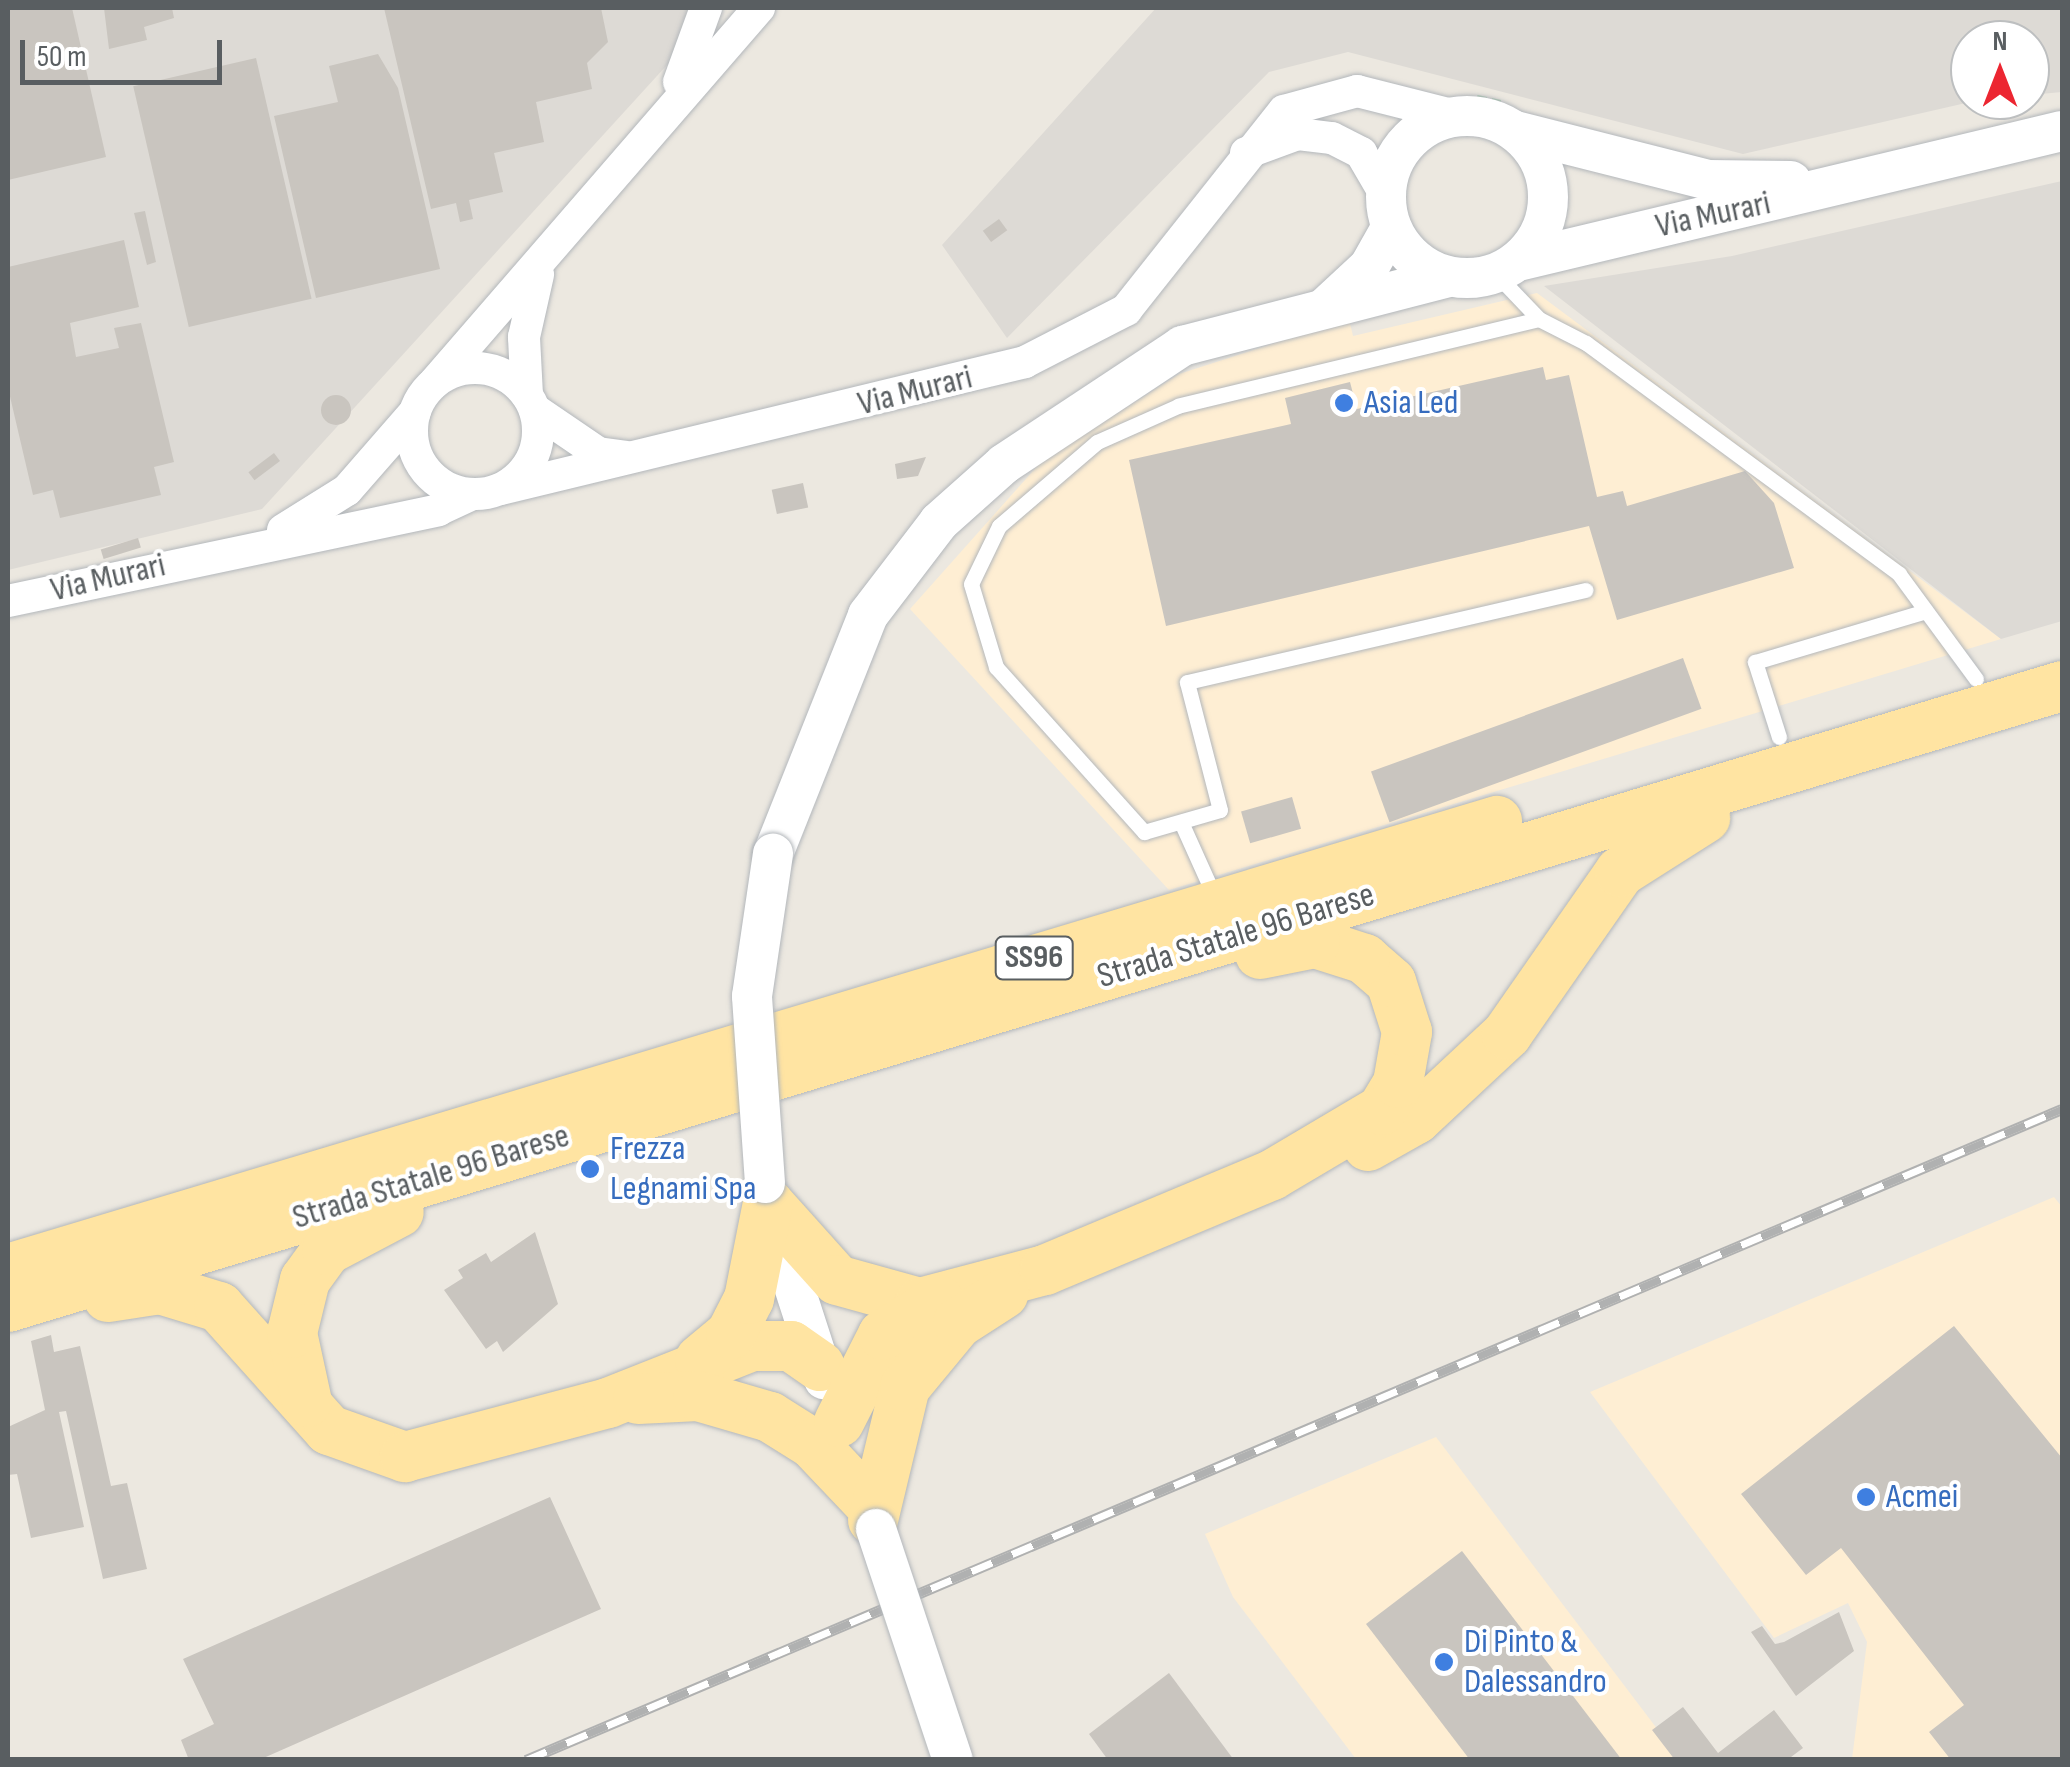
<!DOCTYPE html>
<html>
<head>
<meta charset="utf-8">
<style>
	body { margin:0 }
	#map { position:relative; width:2070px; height:1767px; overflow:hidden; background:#ece8e0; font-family:"Sofia Sans Condensed",sans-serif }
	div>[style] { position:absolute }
	.commercial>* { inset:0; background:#feeed3 }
	.industrial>* { inset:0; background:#dddad5 }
	.building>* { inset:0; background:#c9c5bf; transform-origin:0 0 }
	.round { border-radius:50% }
	.path>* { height:5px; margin-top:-2.5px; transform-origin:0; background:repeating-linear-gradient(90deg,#97cb9e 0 10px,transparent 0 15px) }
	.roads { filter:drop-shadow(0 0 2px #b3b7bb) drop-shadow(0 0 2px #b3b7bb) }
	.service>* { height:15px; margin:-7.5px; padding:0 7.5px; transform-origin:7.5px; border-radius:7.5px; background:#fff }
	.minor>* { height:32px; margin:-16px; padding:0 16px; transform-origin:16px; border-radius:16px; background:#fff }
	.minor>.ring { margin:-16px; padding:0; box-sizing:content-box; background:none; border:32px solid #fff; border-radius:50% }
	.tertiary>* { height:40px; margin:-20px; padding:0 20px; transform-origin:20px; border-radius:20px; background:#fff }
	.tertiary>.ring { margin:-20px; padding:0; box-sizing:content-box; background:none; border:40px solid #fff; border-radius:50% }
	.primary>* { height:50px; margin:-25px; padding:0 25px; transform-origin:25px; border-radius:25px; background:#ffe4a2 }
	.rail>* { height:11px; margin-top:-5.5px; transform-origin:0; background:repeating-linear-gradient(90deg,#fff 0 22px,#b0b1b1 0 44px); box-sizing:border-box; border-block:2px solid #b0b1b1 }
	.bridges { filter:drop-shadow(0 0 2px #b3b7bb) drop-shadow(0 0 2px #b3b7bb) }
	.tertiary-bridge>* { height:40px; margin:-20px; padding:0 20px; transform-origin:20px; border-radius:20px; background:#fff }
	.dots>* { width:28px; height:28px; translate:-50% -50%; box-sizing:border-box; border:5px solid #fff; border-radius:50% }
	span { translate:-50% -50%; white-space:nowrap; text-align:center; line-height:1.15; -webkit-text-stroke:8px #fff; paint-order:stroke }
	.shield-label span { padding:2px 8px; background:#fff; border:2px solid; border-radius:8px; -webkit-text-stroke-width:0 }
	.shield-label { font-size:32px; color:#595e61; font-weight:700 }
	.street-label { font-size:35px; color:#595e61 }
	.shop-label { font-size:35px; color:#366cbe }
	.left { translate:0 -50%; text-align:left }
	.frame { position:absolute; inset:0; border:10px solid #595e61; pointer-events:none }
	.north { position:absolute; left:1950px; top:20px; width:100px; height:100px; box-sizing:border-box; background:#fff; border:2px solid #bdbfc0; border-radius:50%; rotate:0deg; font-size:28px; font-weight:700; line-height:40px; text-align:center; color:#595e61 }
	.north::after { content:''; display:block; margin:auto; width:35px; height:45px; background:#ec2631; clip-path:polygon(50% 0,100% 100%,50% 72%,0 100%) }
	.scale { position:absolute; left:20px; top:40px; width:202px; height:45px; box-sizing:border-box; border:5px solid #595e61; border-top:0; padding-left:12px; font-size:30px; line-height:35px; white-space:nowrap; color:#595e61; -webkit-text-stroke:8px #fff; paint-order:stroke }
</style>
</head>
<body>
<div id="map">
	<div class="commercial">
		<i style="clip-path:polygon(1537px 293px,2001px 639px,1169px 890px,910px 609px,1041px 462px,1179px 374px,1349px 319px,1353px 336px)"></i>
		<i style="clip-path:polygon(2054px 1197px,2062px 1207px,2062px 1759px,1852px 1759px,1867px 1642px,1848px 1603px,1774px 1638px,1590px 1392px)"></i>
		<i style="clip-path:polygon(1436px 1437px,1680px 1759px,1356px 1759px,1233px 1597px,1205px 1534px)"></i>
	</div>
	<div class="industrial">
		<i style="clip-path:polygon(8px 8px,719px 8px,262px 509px,8px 570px)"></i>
		<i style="clip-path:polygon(1156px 8px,2062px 8px,2062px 92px,2030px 95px,2030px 40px,1970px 40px,1970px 100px,1979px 100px,1743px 154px,1348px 52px,1269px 72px,1007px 338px,942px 245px)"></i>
		<i style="clip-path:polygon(2062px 181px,2062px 621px,2001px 639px,1544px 286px,1732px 256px)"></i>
	</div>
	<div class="building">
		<i style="clip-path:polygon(8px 8px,72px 8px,106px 157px,8px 180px)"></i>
		<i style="clip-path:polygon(104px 8px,172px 8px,174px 18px,144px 27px,147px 40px,109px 49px)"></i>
		<i style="clip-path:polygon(384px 8px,601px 8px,608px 42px,587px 63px,592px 89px,536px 102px,544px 142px,494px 153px,503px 192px,469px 200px,473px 219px,460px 222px,456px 203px,431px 209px)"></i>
		<i style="clip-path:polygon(378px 54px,398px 88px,440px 269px,316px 298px,274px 116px,338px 102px,329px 66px)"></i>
		<i style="left:256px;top:58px;width:247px;height:126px;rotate:77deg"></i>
		<i style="clip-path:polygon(145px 211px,156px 262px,147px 265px,134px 213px)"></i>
		<i style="left:999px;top:219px;width:14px;height:20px;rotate:54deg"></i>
		<i style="clip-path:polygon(124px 240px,139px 307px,70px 323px,76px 357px,119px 348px,114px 328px,141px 323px,174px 462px,154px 467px,161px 495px,60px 518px,53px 490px,33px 495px,8px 388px,8px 267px)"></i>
		<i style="clip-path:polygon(1543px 367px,1546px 380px,1569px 375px,1597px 497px,1623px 491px,1627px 506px,1745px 471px,1774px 503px,1794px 568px,1617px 620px,1589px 526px,1166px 626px,1129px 460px,1291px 424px,1285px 398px,1350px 382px,1357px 409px)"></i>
		<i class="round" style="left:321px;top:395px;width:30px;height:30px"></i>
		<i style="left:274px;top:453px;width:10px;height:32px;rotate:53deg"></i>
		<i style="clip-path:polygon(926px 457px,918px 476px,897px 479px,895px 464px)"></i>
		<i style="left:803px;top:483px;width:25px;height:32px;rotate:78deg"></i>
		<i style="left:138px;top:538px;width:10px;height:39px;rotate:73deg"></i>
		<i style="left:1683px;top:658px;width:54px;height:332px;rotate:70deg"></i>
		<i style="left:1292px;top:797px;width:33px;height:53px;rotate:74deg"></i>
		<i style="clip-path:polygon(535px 1232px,558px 1304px,503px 1352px,497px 1341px,486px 1349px,444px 1290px,463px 1278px,458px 1270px,486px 1253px,491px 1262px)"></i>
		<i style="clip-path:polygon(1954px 1326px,2062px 1458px,2062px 1760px,1951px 1760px,1929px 1732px,1964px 1705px,1841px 1548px,1806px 1575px,1741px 1494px)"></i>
		<i style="clip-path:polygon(51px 1335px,54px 1352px,80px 1346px,111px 1486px,127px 1483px,147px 1569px,103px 1579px,66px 1411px,59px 1412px,84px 1527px,31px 1538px,17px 1474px,8px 1475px,8px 1427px,45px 1410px,31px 1341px)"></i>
		<i style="clip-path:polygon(550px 1497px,601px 1609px,259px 1760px,189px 1760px,181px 1740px,214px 1724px,183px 1659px)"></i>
		<i style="clip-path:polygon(1462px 1551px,1622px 1760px,1470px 1760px,1366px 1624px)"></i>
		<i style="clip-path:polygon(1839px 1612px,1854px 1651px,1796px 1696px,1751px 1632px,1762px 1626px,1775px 1644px,1784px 1642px)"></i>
		<i style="clip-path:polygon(1169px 1673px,1234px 1760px,1108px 1760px,1089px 1734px)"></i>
		<i style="clip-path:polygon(1683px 1707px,1718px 1753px,1774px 1710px,1803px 1748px,1787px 1760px,1675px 1760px,1652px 1730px)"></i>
	</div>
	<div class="path">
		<i style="left:1477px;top:97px;width:24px;rotate:12deg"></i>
	</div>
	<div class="roads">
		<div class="service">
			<i style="left:1496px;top:274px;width:62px;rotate:46.3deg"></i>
			<i style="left:1539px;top:319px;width:371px;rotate:166.5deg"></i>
			<i style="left:1178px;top:406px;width:89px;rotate:156deg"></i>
			<i style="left:1097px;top:442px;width:129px;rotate:139.4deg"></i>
			<i style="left:999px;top:526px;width:64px;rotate:115.8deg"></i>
			<i style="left:971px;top:584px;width:87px;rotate:73.2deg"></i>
			<i style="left:996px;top:667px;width:222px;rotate:48.1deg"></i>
			<i style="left:1144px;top:832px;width:79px;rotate:-16.1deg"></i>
			<i style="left:1220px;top:810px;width:132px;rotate:-104.5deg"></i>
			<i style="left:1187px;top:682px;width:409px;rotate:-13deg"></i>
			<i style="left:1539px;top:319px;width:53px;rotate:27.1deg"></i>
			<i style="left:1586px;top:343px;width:389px;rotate:36.4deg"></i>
			<i style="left:1899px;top:574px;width:130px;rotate:53.7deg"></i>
			<i style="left:1779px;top:737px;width:79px;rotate:-107.7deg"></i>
			<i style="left:1755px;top:662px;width:178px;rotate:-16.6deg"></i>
			<i style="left:1181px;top:822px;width:85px;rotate:65.8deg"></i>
		</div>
		<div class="minor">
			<i style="left:679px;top:82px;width:79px;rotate:-70deg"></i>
			<i style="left:1246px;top:153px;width:55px;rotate:-20.1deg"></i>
			<i style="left:1298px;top:134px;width:34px;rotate:7deg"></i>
			<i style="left:1332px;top:138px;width:33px;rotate:27deg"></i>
			<i style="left:1361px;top:153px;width:48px;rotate:59.7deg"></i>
			<i class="ring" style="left:412px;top:368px;width:94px;height:94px"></i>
			<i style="left:435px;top:382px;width:495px;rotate:-49.1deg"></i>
			<i style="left:527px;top:395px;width:58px;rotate:-93deg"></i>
			<i style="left:524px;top:337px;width:64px;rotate:-77.3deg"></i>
			<i style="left:535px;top:410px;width:76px;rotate:34.3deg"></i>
			<i style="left:598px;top:453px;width:28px;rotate:8deg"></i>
			<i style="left:501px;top:489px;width:539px;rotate:-13.62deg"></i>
			<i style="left:1025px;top:362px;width:114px;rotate:-27.2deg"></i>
			<i style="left:1126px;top:310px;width:254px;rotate:-51.6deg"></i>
			<i style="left:1284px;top:111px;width:76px;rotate:-15.3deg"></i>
			<i style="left:1357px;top:91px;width:102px;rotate:14.2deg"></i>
			<i style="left:283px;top:530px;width:75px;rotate:-32deg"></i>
			<i style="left:347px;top:490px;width:103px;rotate:-48.9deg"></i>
			<i style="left:8px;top:601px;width:440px;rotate:-11.9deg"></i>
			<i style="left:438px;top:510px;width:38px;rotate:-25deg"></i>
		</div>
		<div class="tertiary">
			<i class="ring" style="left:1386px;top:116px;width:122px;height:122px"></i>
			<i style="left:1515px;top:131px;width:199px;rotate:14.2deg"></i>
			<i style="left:1708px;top:180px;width:83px;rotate:0.7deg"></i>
			<i style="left:1518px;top:261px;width:559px;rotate:-13.44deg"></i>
			<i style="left:1327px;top:306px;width:57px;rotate:-42.9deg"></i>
			<i style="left:1369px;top:267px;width:45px;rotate:-60.6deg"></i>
			<i style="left:773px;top:854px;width:257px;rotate:-68.3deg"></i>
			<i style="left:868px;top:615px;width:117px;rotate:-52.6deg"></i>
			<i style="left:939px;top:522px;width:87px;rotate:-41.7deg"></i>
			<i style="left:1004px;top:464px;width:214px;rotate:-33.5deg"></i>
			<i style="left:1182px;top:346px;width:275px;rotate:-14.5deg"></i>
			<i style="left:768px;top:1206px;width:182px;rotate:72.1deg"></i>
		</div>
		<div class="primary">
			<i style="left:1368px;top:1146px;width:55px;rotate:-29.4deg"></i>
			<i style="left:1416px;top:1119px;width:125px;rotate:-43deg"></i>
			<i style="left:1507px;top:1034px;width:198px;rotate:-55.1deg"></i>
			<i style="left:1620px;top:872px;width:101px;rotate:-32.4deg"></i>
			<i style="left:768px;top:1203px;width:103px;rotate:48.1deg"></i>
			<i style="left:837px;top:1280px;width:86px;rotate:15.5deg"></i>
			<i style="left:920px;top:1303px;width:129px;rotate:-14.8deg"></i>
			<i style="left:1045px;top:1270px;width:246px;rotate:-22.7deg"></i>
			<i style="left:1272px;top:1175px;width:128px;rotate:-30.6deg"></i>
			<i style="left:1382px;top:1110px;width:31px;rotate:-59deg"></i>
			<i style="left:1398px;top:1083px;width:52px;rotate:-80deg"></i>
			<i style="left:1407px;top:1032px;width:52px;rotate:-107.7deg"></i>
			<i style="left:1391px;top:982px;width:35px;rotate:-139deg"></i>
			<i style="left:1365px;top:959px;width:52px;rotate:-162.3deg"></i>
			<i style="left:1315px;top:943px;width:56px;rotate:168.7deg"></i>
			<i style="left:8px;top:1269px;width:1555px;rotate:-16.75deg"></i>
			<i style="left:108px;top:1297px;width:53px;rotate:-8.7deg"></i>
			<i style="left:160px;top:1289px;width:62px;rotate:17deg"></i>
			<i style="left:219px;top:1307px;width:165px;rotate:48.2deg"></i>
			<i style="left:329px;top:1430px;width:81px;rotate:19.6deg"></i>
			<i style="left:405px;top:1457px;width:210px;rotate:-14.9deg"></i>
			<i style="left:608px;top:1403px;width:155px;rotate:-21.6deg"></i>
			<i style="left:752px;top:1346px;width:39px"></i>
			<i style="left:791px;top:1346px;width:35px;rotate:35deg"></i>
			<i style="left:8px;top:1307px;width:2146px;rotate:-16.82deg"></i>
			<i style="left:700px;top:1360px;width:40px;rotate:-40deg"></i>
			<i style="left:731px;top:1334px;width:39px;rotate:-63deg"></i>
			<i style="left:749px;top:1299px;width:98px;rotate:-78.8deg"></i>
			<i style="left:638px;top:1399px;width:60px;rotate:-2.9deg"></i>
			<i style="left:698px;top:1396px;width:75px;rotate:16.3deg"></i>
			<i style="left:770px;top:1417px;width:51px;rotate:32.1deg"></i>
			<i style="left:813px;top:1444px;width:77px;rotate:46.6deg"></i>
			<i style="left:307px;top:1402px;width:71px;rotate:-102.3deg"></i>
			<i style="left:292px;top:1333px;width:55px;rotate:-76.2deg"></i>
			<i style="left:305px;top:1280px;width:37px;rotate:-54deg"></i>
			<i style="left:327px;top:1250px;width:81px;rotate:-27.8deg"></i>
			<i style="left:839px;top:1422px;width:97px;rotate:-63.2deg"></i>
			<i style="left:883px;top:1335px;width:66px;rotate:-32deg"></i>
			<i style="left:873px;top:1520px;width:137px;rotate:-76.5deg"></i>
			<i style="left:905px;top:1387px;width:83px;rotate:-50.4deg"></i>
			<i style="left:958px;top:1323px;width:54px;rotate:-32.8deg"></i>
		</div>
	</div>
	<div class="rail">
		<i style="left:526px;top:1760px;width:1668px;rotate:-22.97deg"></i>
	</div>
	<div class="bridges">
		<div class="tertiary-bridge">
			<i style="left:765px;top:1183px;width:187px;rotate:-94deg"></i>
			<i style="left:752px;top:996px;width:144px;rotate:-81.6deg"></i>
			<i style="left:876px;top:1529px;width:243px;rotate:71.6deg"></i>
		</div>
	</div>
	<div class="dots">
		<i style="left:1344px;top:403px;background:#3f7fe0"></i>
		<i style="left:590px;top:1169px;background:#3f7fe0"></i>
		<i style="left:1866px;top:1497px;background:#3f7fe0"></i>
		<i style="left:1444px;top:1662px;background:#3f7fe0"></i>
	</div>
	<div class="shield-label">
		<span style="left:1034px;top:958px">SS96</span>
	</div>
	<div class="street-label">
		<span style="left:1713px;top:215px;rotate:-12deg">Via Murari</span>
		<span style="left:915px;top:391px;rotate:-14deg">Via Murari</span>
		<span style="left:108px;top:578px;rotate:-13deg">Via Murari</span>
		<span style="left:1236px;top:936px;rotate:-17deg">Strada Statale 96 Barese</span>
		<span style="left:431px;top:1177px;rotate:-17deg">Strada Statale 96 Barese</span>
	</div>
	<div class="shop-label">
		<span class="left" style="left:1364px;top:403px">Asia Led</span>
		<span class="left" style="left:610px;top:1169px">Frezza<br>Legnami Spa</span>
		<span class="left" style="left:1886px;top:1497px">Acmei</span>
		<span class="left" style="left:1464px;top:1662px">Di Pinto &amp;<br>Dalessandro</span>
	</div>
	<div class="frame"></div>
	<div class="north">N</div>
	<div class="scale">50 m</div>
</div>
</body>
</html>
